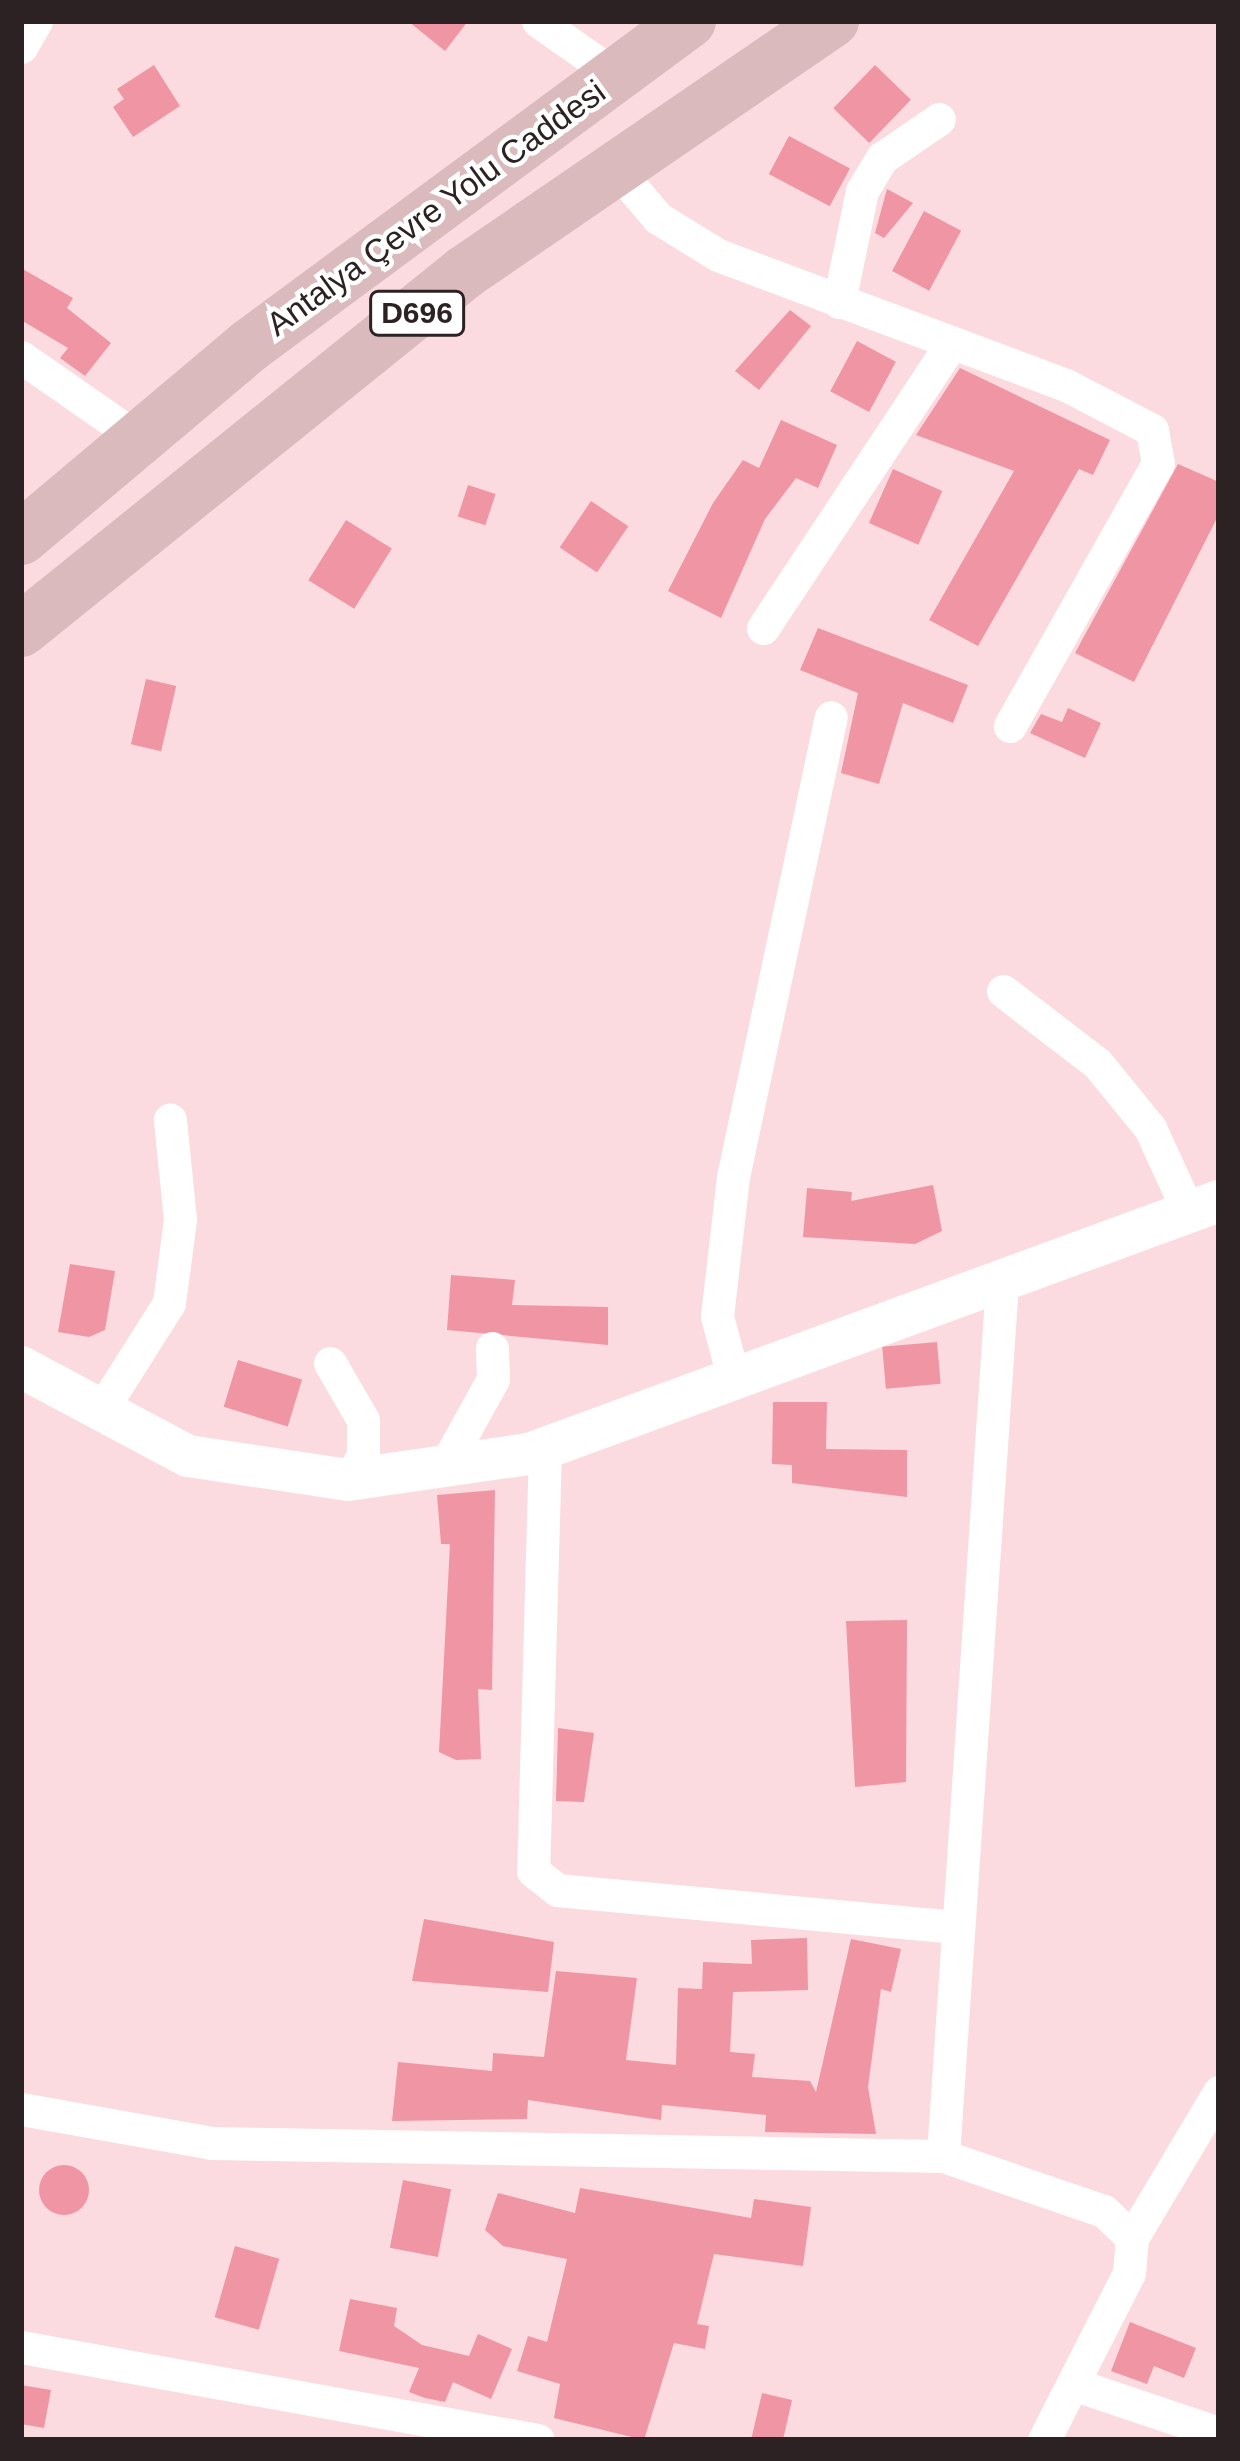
<!DOCTYPE html>
<html>
<head>
<meta charset="utf-8">
<style>
	body { margin:0 }
	#map { position:relative; width:1240px; height:2461px; overflow:hidden; background:#fbdbdf; font-family:Arial,sans-serif }
	div>[style] { position:absolute }
	.building>* { inset:0; background:#f095a4; transform-origin:0 0 }
	.round { border-radius:50% }
	.minor>* { height:33px; margin:-16.5px; padding:0 16.5px; transform-origin:16.5px; border-radius:16.5px; background:#fff }
	.tertiary>* { height:42px; margin:-21px; padding:0 21px; transform-origin:21px; border-radius:21px; background:#fff }
	.trunk>* { height:54px; margin:-27px; padding:0 27px; transform-origin:27px; border-radius:27px; background:#dbbabe }
	span { translate:-50% -50%; white-space:nowrap; text-align:center; line-height:1.15; -webkit-text-stroke:9px #fff; paint-order:stroke }
	.shield-label span { padding:3px 9px; background:#fff; border:3px solid; border-radius:9px; -webkit-text-stroke-width:0 }
	.shield-label { font-size:30px; color:#2d2223; font-weight:700 }
	.street-label { font-size:33px; color:#2d2223 }
	.frame { position:absolute; inset:0; border:24px solid #2d2223; pointer-events:none }
</style>
</head>
<body>
<div id="map">
	<div class="building">
		<i style="clip-path:polygon(408px 21px,468px 21px,445px 51px)"></i>
		<i style="clip-path:polygon(154px 65px,180px 106px,133px 137px,113px 107px,124px 99px,117px 89px)"></i>
		<i style="left:875px;top:65px;width:50px;height:60px;rotate:44deg"></i>
		<i style="left:789px;top:136px;width:69px;height:43px;rotate:28deg"></i>
		<i style="clip-path:polygon(887px 189px,913px 203px,884px 238px,875px 233px)"></i>
		<i style="left:924px;top:211px;width:42px;height:68px;rotate:28deg"></i>
		<i style="clip-path:polygon(21px 268px,73px 298px,67px 308px,111px 343px,85px 376px,60px 358px,68px 348px,21px 320px)"></i>
		<i style="clip-path:polygon(790px 310px,811px 326px,759px 390px,735px 371px)"></i>
		<i style="left:857px;top:341px;width:44px;height:57px;rotate:28deg"></i>
		<i style="clip-path:polygon(960px 368px,1110px 440px,1093px 475px,1079px 469px,978px 646px,929px 620px,1014px 471px,916px 435px)"></i>
		<i style="clip-path:polygon(781px 420px,837px 445px,818px 488px,796px 478px,765px 519px,721px 618px,668px 591px,713px 503px,743px 460px,759px 468px)"></i>
		<i style="clip-path:polygon(1178px 464px,1219px 482px,1219px 514px,1134px 682px,1075px 653px)"></i>
		<i style="left:893px;top:469px;width:54px;height:59px;rotate:24deg"></i>
		<i style="left:468px;top:485px;width:29px;height:33px;rotate:18deg"></i>
		<i style="left:591px;top:501px;width:45px;height:56px;rotate:34deg"></i>
		<i style="left:346px;top:520px;width:54px;height:71px;rotate:32deg"></i>
		<i style="clip-path:polygon(818px 628px,968px 685px,953px 723px,903px 703px,879px 784px,841px 773px,858px 693px,800px 670px)"></i>
		<i style="left:146px;top:679px;width:31px;height:67px;rotate:13deg"></i>
		<i style="clip-path:polygon(1068px 708px,1101px 723px,1085px 758px,1030px 733px,1041px 714px,1062px 722px)"></i>
		<i style="clip-path:polygon(933px 1185px,942px 1231px,915px 1244px,803px 1237px,807px 1188px,852px 1192px,851px 1201px)"></i>
		<i style="clip-path:polygon(70px 1264px,115px 1271px,105px 1330px,89px 1337px,58px 1332px)"></i>
		<i style="clip-path:polygon(451px 1275px,515px 1280px,512px 1305px,608px 1307px,608px 1345px,447px 1330px)"></i>
		<i style="left:937px;top:1342px;width:42px;height:55px;rotate:85deg"></i>
		<i style="left:238px;top:1360px;width:67px;height:49px;rotate:17deg"></i>
		<i style="clip-path:polygon(773px 1402px,827px 1402px,826px 1449px,907px 1450px,907px 1497px,792px 1483px,792px 1465px,772px 1464px)"></i>
		<i style="clip-path:polygon(495px 1490px,492px 1690px,478px 1689px,481px 1759px,456px 1760px,439px 1752px,450px 1544px,441px 1544px,437px 1495px)"></i>
		<i style="clip-path:polygon(907px 1620px,906px 1782px,855px 1787px,846px 1621px)"></i>
		<i style="clip-path:polygon(558px 1728px,594px 1733px,584px 1802px,556px 1801px)"></i>
		<i style="clip-path:polygon(424px 1919px,554px 1942px,548px 1992px,412px 1981px)"></i>
		<i style="clip-path:polygon(807px 1938px,808px 1990px,733px 1992px,730px 2052px,755px 2054px,752px 2077px,810px 2081px,816px 2092px,851px 1939px,901px 1949px,891px 1992px,881px 1989px,868px 2087px,876px 2134px,765px 2132px,766px 2115px,662px 2105px,661px 2120px,528px 2100px,527px 2119px,392px 2121px,398px 2062px,492px 2071px,493px 2053px,544px 2057px,556px 1971px,637px 1978px,626px 2060px,676px 2065px,678px 1988px,702px 1989px,703px 1962px,752px 1964px,751px 1940px)"></i>
		<i class="round" style="left:39px;top:2165px;width:50px;height:50px"></i>
		<i style="left:403px;top:2180px;width:49px;height:69px;rotate:11deg"></i>
		<i style="clip-path:polygon(580px 2188px,751px 2218px,754px 2199px,811px 2207px,803px 2266px,714px 2254px,697px 2324px,709px 2326px,705px 2349px,674px 2343px,644px 2440px,554px 2418px,560px 2384px,517px 2371px,528px 2336px,547px 2342px,567px 2259px,503px 2246px,485px 2230px,498px 2193px,575px 2213px)"></i>
		<i style="left:235px;top:2246px;width:46px;height:74px;rotate:16deg"></i>
		<i style="clip-path:polygon(350px 2299px,397px 2308px,394px 2326px,422px 2345px,469px 2356px,478px 2334px,512px 2349px,491px 2399px,453px 2382px,445px 2402px,425px 2398px,409px 2392px,419px 2368px,339px 2351px)"></i>
		<i style="clip-path:polygon(1130px 2322px,1196px 2348px,1184px 2378px,1154px 2366px,1147px 2384px,1111px 2371px)"></i>
		<i style="clip-path:polygon(21px 2385px,51px 2390px,44px 2428px,21px 2424px)"></i>
		<i style="clip-path:polygon(762px 2393px,792px 2400px,783px 2440px,751px 2440px)"></i>
	</div>
	<div class="minor">
		<i style="left:538px;top:21px;width:94px;rotate:35deg"></i>
		<i style="left:21px;top:47px;width:30px;rotate:-60deg"></i>
		<i style="left:618px;top:171px;width:62px;rotate:49.6deg"></i>
		<i style="left:658px;top:218px;width:70px;rotate:31.7deg"></i>
		<i style="left:718px;top:255px;width:371px;rotate:20.5deg"></i>
		<i style="left:1066px;top:385px;width:97px;rotate:27.6deg"></i>
		<i style="left:1152px;top:430px;width:34px;rotate:80deg"></i>
		<i style="left:1158px;top:463px;width:302px;rotate:119.4deg"></i>
		<i style="left:839px;top:302px;width:113px;rotate:-78.3deg"></i>
		<i style="left:862px;top:191px;width:39px;rotate:-59deg"></i>
		<i style="left:882px;top:158px;width:69px;rotate:-34.4deg"></i>
		<i style="left:21px;top:357px;width:144px;rotate:34.8deg"></i>
		<i style="left:763px;top:628px;width:339px;rotate:-56.5deg"></i>
		<i style="left:1003px;top:991px;width:118px;rotate:37.5deg"></i>
		<i style="left:1097px;top:1063px;width:84px;rotate:50.8deg"></i>
		<i style="left:1150px;top:1128px;width:94px;rotate:65.4deg"></i>
		<i style="left:1002px;top:1283px;width:875px;rotate:93.87deg"></i>
		<i style="left:943px;top:2156px;width:170px;rotate:18.9deg"></i>
		<i style="left:1104px;top:2211px;width:39px;rotate:44deg"></i>
		<i style="left:1132px;top:2238px;width:35px;rotate:95deg"></i>
		<i style="left:1129px;top:2273px;width:187px;rotate:117deg"></i>
		<i style="left:330px;top:1363px;width:66px;rotate:59.9deg"></i>
		<i style="left:363px;top:1420px;width:36px;rotate:90deg"></i>
		<i style="left:363px;top:1456px;width:28px;rotate:122deg"></i>
		<i style="left:734px;top:1380px;width:66px;rotate:-104.9deg"></i>
		<i style="left:717px;top:1316px;width:140px;rotate:-83.4deg"></i>
		<i style="left:733px;top:1177px;width:470px;rotate:-78deg"></i>
		<i style="left:102px;top:1409px;width:125px;rotate:-57.7deg"></i>
		<i style="left:169px;top:1303px;width:85px;rotate:-82.5deg"></i>
		<i style="left:180px;top:1219px;width:100px;rotate:-95.8deg"></i>
		<i style="left:545px;top:1448px;width:423px;rotate:91.6deg"></i>
		<i style="left:533px;top:1871px;width:31px;rotate:38deg"></i>
		<i style="left:557px;top:1890px;width:398px;rotate:5.3deg"></i>
		<i style="left:445px;top:1466px;width:99px;rotate:-61.1deg"></i>
		<i style="left:493px;top:1379px;width:31px;rotate:-92deg"></i>
		<i style="left:21px;top:2109px;width:193px;rotate:10.1deg"></i>
		<i style="left:211px;top:2143px;width:732px;rotate:1.02deg"></i>
		<i style="left:1132px;top:2238px;width:170px;rotate:-59.2deg"></i>
		<i style="left:21px;top:2347px;width:525px;rotate:10.2deg"></i>
		<i style="left:1073px;top:2384px;width:154px;rotate:18.6deg"></i>
	</div>
	<div class="tertiary">
		<i style="left:21px;top:1367px;width:189px;rotate:28.1deg"></i>
		<i style="left:188px;top:1456px;width:162px;rotate:8.5deg"></i>
		<i style="left:348px;top:1480px;width:183px;rotate:-8.2deg"></i>
		<i style="left:529px;top:1454px;width:735px;rotate:-20.14deg"></i>
	</div>
	<div class="trunk">
		<i style="left:21px;top:538px;width:298px;rotate:-40.1deg"></i>
		<i style="left:249px;top:346px;width:547px;rotate:-36.45deg"></i>
		<i style="left:21px;top:630px;width:570px;rotate:-38.88deg"></i>
		<i style="left:465px;top:272px;width:445px;rotate:-34.4deg"></i>
	</div>
	<div class="shield-label">
		<span style="left:417px;top:313px">D696</span>
	</div>
	<div class="street-label">
		<span style="left:436px;top:208px;rotate:-36deg">Antalya Çevre Yolu Caddesi</span>
	</div>
	<div class="frame"></div>
</div>
</body>
</html>
